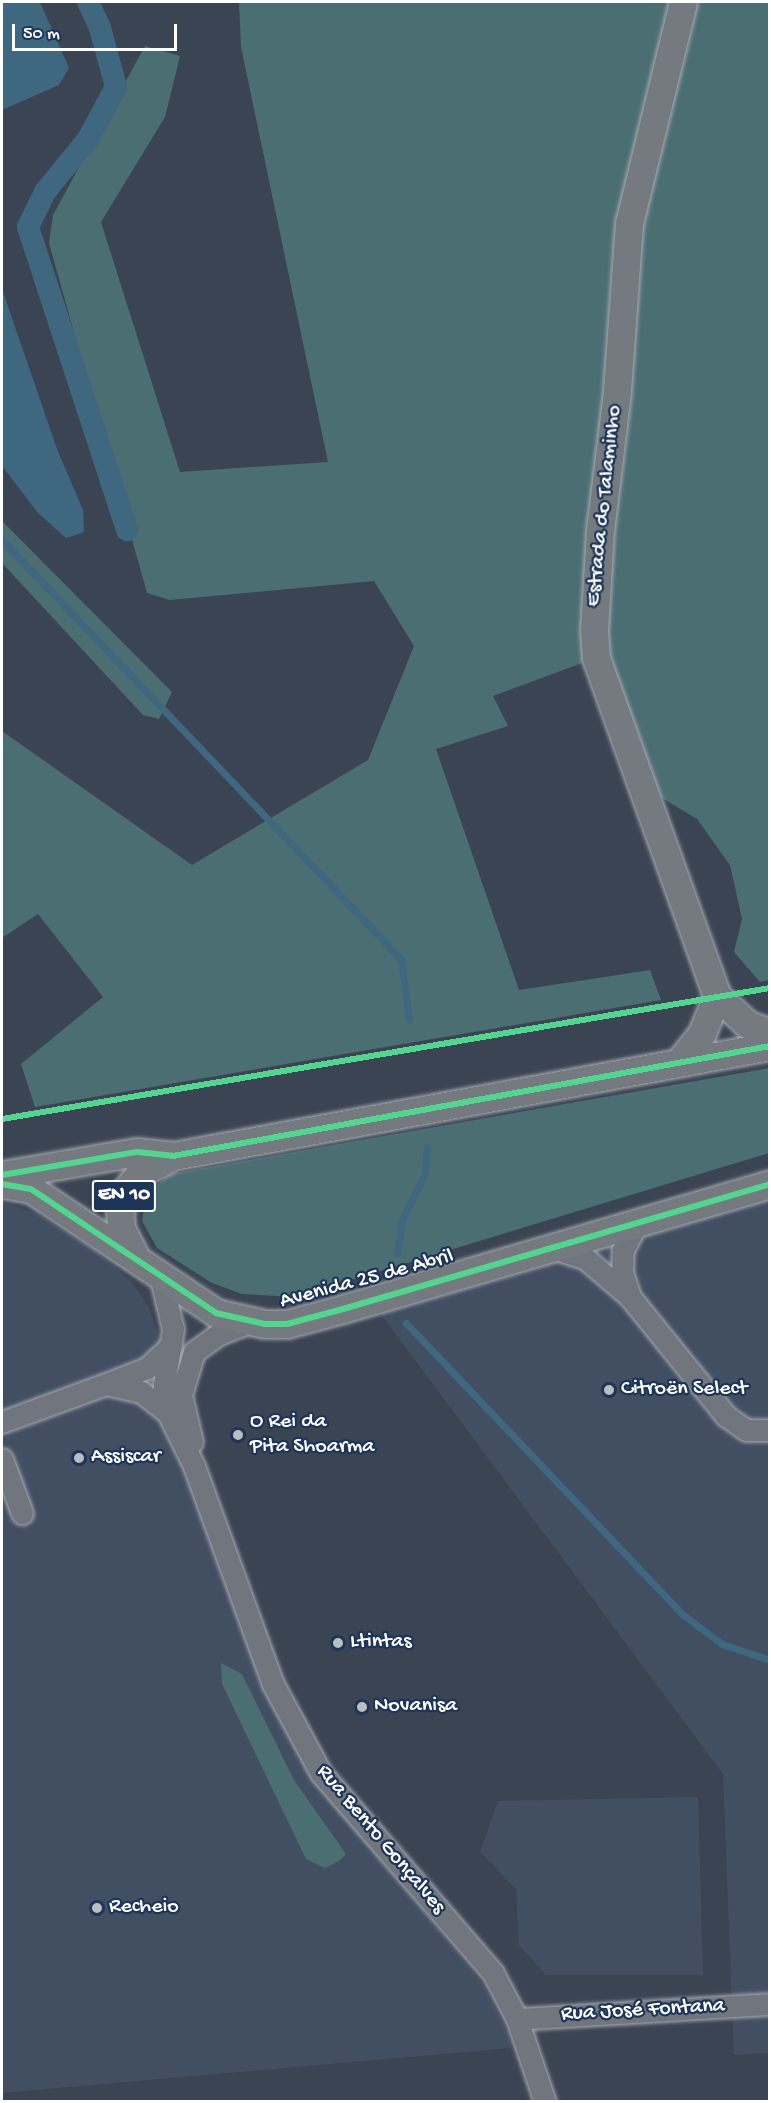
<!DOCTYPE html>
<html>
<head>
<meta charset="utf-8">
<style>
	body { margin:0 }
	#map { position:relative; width:771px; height:2103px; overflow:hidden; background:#3b4453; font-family:"Gochi Hand",sans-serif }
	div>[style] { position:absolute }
	.built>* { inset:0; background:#424e62 }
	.green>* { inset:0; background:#4b6e73 }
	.water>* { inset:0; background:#3f6780 }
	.stream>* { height:7px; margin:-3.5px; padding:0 3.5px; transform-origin:3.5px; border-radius:3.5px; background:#3f6780 }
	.canal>* { height:22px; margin:-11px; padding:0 11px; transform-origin:11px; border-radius:11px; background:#3f6780 }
	.roads { filter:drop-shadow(0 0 2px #a7abb2) drop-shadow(0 0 2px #a7abb2) }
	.minor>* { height:21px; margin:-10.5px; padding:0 10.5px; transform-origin:10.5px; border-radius:10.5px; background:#70757e }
	.major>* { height:27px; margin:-13.5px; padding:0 13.5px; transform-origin:13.5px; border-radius:13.5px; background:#757980 }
	.cycleway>* { height:6px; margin:-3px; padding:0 3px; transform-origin:3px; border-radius:3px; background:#53d58f }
	.dots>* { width:16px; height:16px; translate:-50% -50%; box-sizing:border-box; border:3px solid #1d3557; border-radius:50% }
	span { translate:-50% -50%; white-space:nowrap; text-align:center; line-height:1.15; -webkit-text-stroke:4.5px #1d3557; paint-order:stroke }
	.shield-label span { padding:2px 4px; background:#1d3557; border:2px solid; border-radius:4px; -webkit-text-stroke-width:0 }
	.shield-label { font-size:21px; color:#fff; font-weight:700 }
	.street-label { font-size:22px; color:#fff }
	.poi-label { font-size:22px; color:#fff }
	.left { translate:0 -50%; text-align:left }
	.frame { position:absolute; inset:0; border:3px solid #fff; pointer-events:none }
	.scale { position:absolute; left:12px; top:24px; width:165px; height:27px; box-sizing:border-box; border:3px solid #fff; border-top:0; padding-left:8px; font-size:18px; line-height:21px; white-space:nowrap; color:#fff; -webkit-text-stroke:4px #1d3557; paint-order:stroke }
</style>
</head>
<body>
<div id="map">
	<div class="built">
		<i style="clip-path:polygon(769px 1193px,769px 2053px,734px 2055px,723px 1774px,380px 1313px)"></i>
		<i style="clip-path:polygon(2px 1202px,35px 1213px,93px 1249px,132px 1282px,149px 1308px,298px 1746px,312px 1774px,483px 1984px,509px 2035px,511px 2048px,2px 2093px)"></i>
		<i style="clip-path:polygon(698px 1797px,703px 1975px,546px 1975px,519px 1945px,516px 1889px,480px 1852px,498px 1801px)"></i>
	</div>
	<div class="green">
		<i style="clip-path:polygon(239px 2px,769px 2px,769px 980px,760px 982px,734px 952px,742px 919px,730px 865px,697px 819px,662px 798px,643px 758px,610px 661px,582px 663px,493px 696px,508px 726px,436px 749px,519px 990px,650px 970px,661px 1000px,35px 1107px,21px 1064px,103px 997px,38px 914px,2px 938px,2px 731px,192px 865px,368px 760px,414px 646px,374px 581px,170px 600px,147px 593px,49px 243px,53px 215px,145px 46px,180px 56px,165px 117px,101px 222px,180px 472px,328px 462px,241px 47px)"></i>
		<i style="clip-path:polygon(2px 521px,172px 692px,159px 719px,143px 715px,2px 563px)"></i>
		<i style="clip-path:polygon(769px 1068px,769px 1153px,295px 1297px,242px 1294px,212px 1283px,157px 1248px,142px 1221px,146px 1195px,169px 1174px)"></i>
		<i style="clip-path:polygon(221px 1663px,242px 1674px,294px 1780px,346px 1854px,339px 1861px,325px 1868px,306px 1859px,222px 1684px)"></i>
	</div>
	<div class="water">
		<i style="clip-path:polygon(2px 2px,40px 2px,69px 68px,59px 85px,2px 110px)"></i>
		<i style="clip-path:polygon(2px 289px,57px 449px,83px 510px,84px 532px,66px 538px,38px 513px,2px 466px)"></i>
	</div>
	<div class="stream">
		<i style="left:2px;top:540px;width:579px;rotate:46.4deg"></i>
		<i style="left:401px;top:959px;width:61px;rotate:82.4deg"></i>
		<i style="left:397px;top:1254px;width:34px;rotate:-82deg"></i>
		<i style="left:402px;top:1220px;width:51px;rotate:-63.4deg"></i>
		<i style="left:425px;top:1174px;width:27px;rotate:-86deg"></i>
		<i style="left:406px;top:1323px;width:401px;rotate:46.5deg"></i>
		<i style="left:682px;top:1614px;width:50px;rotate:36.9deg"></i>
		<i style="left:722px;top:1644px;width:51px;rotate:18.4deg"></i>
	</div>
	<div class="canal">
		<i style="left:88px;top:2px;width:29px;rotate:65deg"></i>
		<i style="left:100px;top:28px;width:61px;rotate:74.8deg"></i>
		<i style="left:116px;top:87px;width:59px;rotate:118.3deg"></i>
		<i style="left:88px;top:139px;width:68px;rotate:129.1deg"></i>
		<i style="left:45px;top:192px;width:39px;rotate:116deg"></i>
		<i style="left:28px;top:227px;width:319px;rotate:71.9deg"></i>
	</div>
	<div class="roads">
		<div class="minor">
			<i style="left:550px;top:1247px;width:38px;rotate:18deg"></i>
			<i style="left:586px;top:1259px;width:58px;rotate:40.8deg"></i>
			<i style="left:630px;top:1297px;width:153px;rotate:51.1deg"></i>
			<i style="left:726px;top:1416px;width:24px;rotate:35deg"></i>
			<i style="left:746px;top:1430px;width:24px"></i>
			<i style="left:161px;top:1279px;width:51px;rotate:76.5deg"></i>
			<i style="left:173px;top:1329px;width:57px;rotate:99.1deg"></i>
			<i style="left:164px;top:1385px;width:28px;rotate:82deg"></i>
			<i style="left:168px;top:1413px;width:59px;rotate:63.9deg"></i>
			<i style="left:194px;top:1466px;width:232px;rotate:70.1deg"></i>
			<i style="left:273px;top:1684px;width:101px;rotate:61.7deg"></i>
			<i style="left:321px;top:1773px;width:264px;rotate:49.3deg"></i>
			<i style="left:493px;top:1973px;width:52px;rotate:62.4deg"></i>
			<i style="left:517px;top:2019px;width:88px;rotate:71.4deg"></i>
			<i style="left:630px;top:1297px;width:25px;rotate:-108deg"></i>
			<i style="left:622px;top:1273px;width:23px;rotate:-88deg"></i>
			<i style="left:623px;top:1250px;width:22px;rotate:-63deg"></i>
			<i style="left:633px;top:1230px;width:16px;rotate:-35deg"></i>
			<i style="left:168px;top:1413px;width:34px;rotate:-142deg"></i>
			<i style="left:141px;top:1392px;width:36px;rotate:-167deg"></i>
			<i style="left:106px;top:1384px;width:44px;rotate:-21.3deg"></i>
			<i style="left:147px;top:1368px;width:33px;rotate:-43deg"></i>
			<i style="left:2px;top:1422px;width:111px;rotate:-20.1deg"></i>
			<i style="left:192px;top:1442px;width:48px;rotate:-103.2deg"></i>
			<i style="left:181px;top:1395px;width:45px;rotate:-73.2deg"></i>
			<i style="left:194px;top:1352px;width:31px;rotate:-36deg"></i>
			<i style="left:219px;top:1334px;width:33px;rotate:-21deg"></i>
			<i style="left:2px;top:1459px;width:58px;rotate:69.7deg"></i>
			<i style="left:517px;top:2019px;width:253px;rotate:-3.4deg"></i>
		</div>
		<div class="major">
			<i style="left:683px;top:2px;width:228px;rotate:103.7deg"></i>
			<i style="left:629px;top:223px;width:169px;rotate:94.1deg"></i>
			<i style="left:617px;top:392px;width:139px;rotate:97deg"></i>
			<i style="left:600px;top:530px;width:100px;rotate:93.4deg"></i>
			<i style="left:594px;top:630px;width:28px;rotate:86deg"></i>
			<i style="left:596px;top:658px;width:359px;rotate:70.3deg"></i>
			<i style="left:717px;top:996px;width:41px;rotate:43deg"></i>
			<i style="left:747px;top:1024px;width:25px;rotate:21deg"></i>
			<i style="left:678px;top:1063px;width:38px;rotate:-51deg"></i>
			<i style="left:702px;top:1033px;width:40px;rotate:-68deg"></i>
			<i style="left:2px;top:1175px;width:137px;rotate:-9.7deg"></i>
			<i style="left:137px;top:1152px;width:36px;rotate:6deg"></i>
			<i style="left:2px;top:1184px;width:29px;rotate:10deg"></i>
			<i style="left:31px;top:1189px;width:223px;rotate:33.8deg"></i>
			<i style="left:216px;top:1313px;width:50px;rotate:12.7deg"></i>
			<i style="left:265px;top:1324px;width:22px"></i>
			<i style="left:287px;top:1324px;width:58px;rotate:-15deg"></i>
			<i style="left:343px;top:1309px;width:445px;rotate:-16.3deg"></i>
			<i style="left:135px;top:1256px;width:30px;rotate:-117deg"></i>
			<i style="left:121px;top:1229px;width:20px;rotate:-93deg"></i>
			<i style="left:120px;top:1209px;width:20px;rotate:-72deg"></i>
			<i style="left:126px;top:1190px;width:22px;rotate:-51deg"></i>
			<i style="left:140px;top:1173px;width:37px;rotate:-27deg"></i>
			<i style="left:173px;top:1156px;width:607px;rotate:-10.44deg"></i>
		</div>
	</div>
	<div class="cycleway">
		<i style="left:2px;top:1119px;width:779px;rotate:-9.68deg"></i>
		<i style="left:2px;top:1175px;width:137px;rotate:-9.7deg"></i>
		<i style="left:137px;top:1152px;width:36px;rotate:6deg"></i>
		<i style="left:173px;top:1156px;width:607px;rotate:-10.44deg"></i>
		<i style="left:2px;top:1184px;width:29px;rotate:10deg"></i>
		<i style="left:31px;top:1189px;width:223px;rotate:33.8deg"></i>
		<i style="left:216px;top:1313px;width:50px;rotate:12.7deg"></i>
		<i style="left:265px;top:1324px;width:22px"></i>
		<i style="left:287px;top:1324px;width:58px;rotate:-15deg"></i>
		<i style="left:343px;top:1309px;width:445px;rotate:-16.3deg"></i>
	</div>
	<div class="dots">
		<i style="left:609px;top:1390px;background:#babec3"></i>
		<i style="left:238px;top:1435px;background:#babec3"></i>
		<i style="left:79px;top:1458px;background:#babec3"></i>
		<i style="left:338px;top:1643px;background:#babec3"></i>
		<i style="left:362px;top:1707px;background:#babec3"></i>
		<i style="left:97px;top:1908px;background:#babec3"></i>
	</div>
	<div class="shield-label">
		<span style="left:124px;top:1196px">EN 10</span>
	</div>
	<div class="street-label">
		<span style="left:605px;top:506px;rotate:-84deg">Estrada do Talaminho</span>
		<span style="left:367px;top:1280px;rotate:-15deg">Avenida 25 de Abril</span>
		<span style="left:380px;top:1840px;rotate:50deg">Rua Bento Gonçalves</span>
		<span style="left:643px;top:2011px;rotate:-3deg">Rua José Fontana</span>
	</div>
	<div class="poi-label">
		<span class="left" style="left:621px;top:1390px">Citroën Select</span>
		<span class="left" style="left:250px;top:1435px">O Rei da<br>Pita Shoarma</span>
		<span class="left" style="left:91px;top:1458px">Assiscar</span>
		<span class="left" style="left:350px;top:1643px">Ltintas</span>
		<span class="left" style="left:374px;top:1707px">Novanisa</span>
		<span class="left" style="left:109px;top:1908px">Recheio</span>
	</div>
	<div class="frame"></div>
	<div class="scale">50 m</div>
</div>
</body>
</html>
